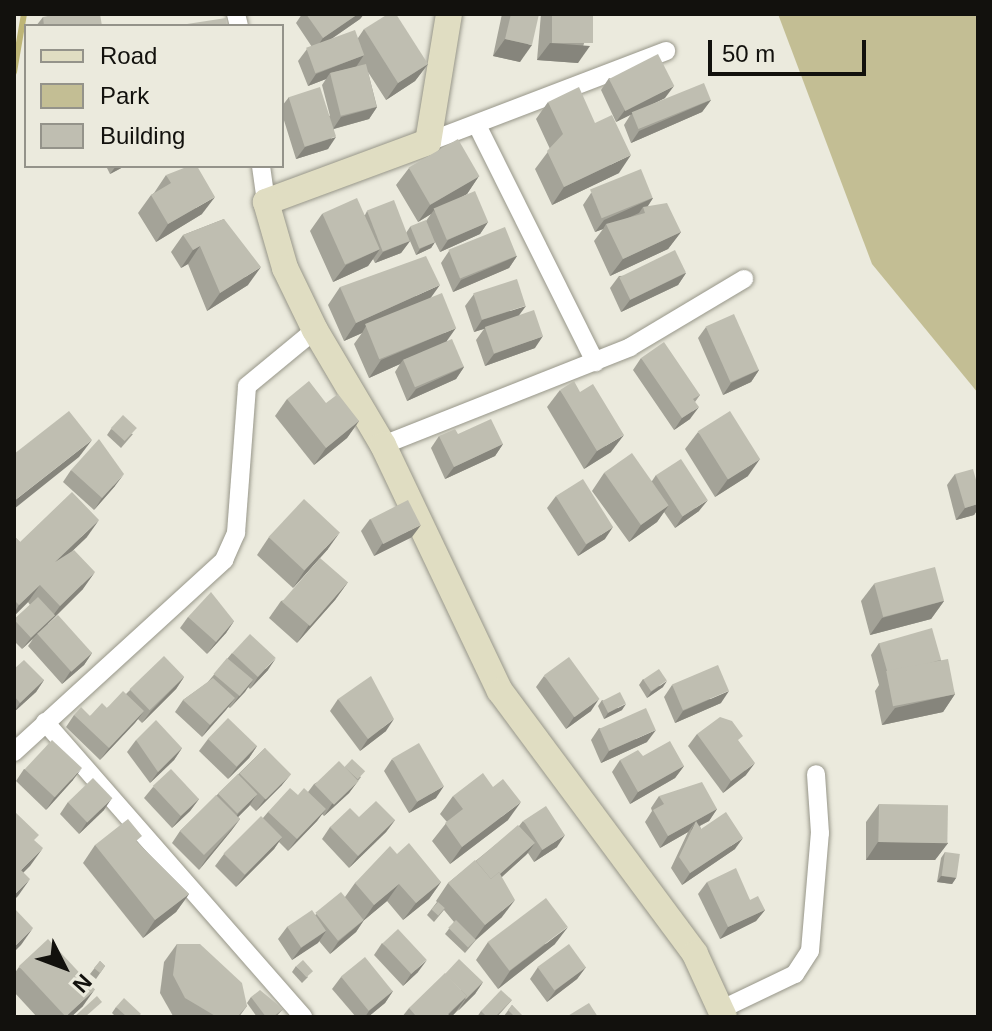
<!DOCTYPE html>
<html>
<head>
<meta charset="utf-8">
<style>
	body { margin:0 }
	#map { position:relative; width:992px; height:1031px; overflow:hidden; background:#ebeadd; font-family:Arial,sans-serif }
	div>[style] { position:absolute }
	.green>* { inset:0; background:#c3be94 }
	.stream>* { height:6px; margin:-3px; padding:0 3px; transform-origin:3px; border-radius:3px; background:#bdb576 }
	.roads { filter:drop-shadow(0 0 2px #979689) drop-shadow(0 0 2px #979689) }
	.street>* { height:18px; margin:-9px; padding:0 9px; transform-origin:9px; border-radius:9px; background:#fff }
	.secondary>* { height:26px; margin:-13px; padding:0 13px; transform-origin:13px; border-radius:13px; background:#e0ddc2 }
	.wall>* { inset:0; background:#a4a398 }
	.shaded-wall>* { inset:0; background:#86857c }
	.building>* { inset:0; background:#bfbeb1; transform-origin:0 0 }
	span { translate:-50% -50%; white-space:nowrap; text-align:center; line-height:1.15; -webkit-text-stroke:8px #ebeadd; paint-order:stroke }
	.frame { position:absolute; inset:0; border:16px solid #12110d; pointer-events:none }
	.legend { position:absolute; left:24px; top:24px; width:260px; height:144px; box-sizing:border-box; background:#ebeadd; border:2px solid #94938a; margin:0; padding:10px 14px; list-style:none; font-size:24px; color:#12110d }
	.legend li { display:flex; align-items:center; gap:16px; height:40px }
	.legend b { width:40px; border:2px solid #94938a }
	.north { position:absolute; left:24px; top:927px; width:80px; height:80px; -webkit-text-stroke:6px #ebeadd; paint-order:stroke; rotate:132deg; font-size:22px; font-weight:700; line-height:32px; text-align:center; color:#12110d }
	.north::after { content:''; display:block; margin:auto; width:28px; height:36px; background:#12110d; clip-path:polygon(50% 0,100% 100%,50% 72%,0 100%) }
	.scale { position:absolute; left:708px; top:40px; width:158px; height:36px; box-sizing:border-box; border:4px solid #12110d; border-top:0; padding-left:10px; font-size:24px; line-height:28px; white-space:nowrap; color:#12110d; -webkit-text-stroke:6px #ebeadd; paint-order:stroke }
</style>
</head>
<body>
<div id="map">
	<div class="green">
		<i style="clip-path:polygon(778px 14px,978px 14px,978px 393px,872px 264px)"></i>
	</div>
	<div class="stream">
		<i style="left:14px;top:72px;width:59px;rotate:-80.2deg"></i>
	</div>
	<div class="roads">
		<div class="street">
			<i style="left:236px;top:14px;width:12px;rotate:76deg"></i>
			<i style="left:478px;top:127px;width:263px;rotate:63.5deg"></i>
			<i style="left:428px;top:142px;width:255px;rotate:-20.9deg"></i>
			<i style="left:261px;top:166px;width:36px;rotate:82deg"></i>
			<i style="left:383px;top:445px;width:266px;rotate:-21.6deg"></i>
			<i style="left:630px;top:347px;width:133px;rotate:-30.8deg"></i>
			<i style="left:45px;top:722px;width:392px;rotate:48.8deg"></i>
			<i style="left:14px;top:752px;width:285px;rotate:-42.4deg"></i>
			<i style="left:224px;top:560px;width:30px;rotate:-66deg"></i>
			<i style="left:236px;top:533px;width:147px;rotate:-85.7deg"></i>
			<i style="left:247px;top:386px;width:88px;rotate:-39.5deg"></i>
			<i style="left:722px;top:1009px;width:81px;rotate:-25.6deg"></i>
			<i style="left:795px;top:974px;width:27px;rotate:-57deg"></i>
			<i style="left:810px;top:951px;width:118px;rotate:-85.2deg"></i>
			<i style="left:820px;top:833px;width:59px;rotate:-93.9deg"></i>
		</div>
		<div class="secondary">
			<i style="left:449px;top:14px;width:130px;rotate:99.3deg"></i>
			<i style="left:428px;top:142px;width:173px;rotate:159.7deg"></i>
			<i style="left:266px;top:202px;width:69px;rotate:73.9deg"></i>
			<i style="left:285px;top:268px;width:69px;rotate:64.2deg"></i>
			<i style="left:315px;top:330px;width:134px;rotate:59.4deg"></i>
			<i style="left:383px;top:445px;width:272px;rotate:64.6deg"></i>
			<i style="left:500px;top:691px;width:327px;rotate:53.4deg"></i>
			<i style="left:695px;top:954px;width:69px;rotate:65.3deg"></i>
		</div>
	</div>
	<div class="wall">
		<i style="clip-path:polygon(302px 14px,364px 14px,360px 19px,330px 40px,358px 38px,364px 29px,428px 64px,415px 81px,386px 100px,368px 72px,377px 107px,369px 119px,334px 129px,328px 149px,296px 159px,282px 114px,282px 106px,289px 97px,330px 116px,322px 85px,326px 79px,308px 86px,298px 61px,307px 49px,312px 47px,296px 23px)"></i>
		<i style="clip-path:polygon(502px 14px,539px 14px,520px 62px,493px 56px)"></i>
		<i style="clip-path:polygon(541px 14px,593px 14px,578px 63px,537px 60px)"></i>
		<i style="clip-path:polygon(43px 17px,102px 26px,36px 26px)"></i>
		<i style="clip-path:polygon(609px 78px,665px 98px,643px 109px,711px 100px,702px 112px,631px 143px,624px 125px,631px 114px,616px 122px,601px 90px)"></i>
		<i style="clip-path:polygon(548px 102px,619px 173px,552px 205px,535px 169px,550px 149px,536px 119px)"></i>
		<i style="clip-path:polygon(106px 166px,125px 166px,110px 174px)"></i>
		<i style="clip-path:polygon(409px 168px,479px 176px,467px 194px,458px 199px,488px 222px,480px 234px,440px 252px,435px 242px,431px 248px,416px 255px,410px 241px,401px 253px,375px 263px,373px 259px,368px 266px,333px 282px,310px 231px,322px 214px,365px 215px,367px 211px,406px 233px,410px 227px,426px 221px,431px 214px,418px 222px,396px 185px)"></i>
		<i style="clip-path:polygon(166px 175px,202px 214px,156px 242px,138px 213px,151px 195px,154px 193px)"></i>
		<i style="clip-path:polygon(591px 193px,653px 198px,648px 206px,681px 232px,668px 249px,610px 276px,594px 241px,603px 229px,595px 232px,583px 205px)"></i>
		<i style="clip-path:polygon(224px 219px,248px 285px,207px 311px,188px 264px,181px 268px,171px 252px,183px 235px)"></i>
		<i style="clip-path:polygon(449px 251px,517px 256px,509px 268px,453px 292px,441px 263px)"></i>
		<i style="clip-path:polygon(686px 273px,678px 285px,621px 312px,610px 288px,619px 276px)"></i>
		<i style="clip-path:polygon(340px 287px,431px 298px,447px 341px,464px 367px,456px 379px,407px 401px,395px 372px,400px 364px,369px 378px,354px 344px,362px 333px,344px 341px,328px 305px)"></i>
		<i style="clip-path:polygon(474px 294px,519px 315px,535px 348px,485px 366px,476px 340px,484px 329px,474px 332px,465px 306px)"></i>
		<i style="clip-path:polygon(706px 327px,759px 370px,751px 382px,723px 395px,698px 338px)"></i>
		<i style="clip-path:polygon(641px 358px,700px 395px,695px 402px,690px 419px,674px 430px,633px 370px)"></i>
		<i style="clip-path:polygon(560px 390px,611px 452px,584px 469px,547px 407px)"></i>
		<i style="clip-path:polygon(287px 399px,326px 403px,359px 421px,347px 438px,314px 465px,275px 416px)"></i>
		<i style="clip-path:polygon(111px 429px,133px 434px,121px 448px,107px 435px)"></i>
		<i style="clip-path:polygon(698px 432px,748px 476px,715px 497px,685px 449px)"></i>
		<i style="clip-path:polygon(458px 434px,503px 444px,495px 456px,445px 479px,431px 448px,439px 436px)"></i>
		<i style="clip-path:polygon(71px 470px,115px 486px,94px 510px,63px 482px)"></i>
		<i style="clip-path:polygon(604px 473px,652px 481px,656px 475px,699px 511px,675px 528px,664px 512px,657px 522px,629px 542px,592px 491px)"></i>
		<i style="clip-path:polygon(955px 474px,978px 487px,978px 509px,974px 515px,956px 520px,947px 485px)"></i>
		<i style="clip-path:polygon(556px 496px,605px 539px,578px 556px,547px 508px)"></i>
		<i style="clip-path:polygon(370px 519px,412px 537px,374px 556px,361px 531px)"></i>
		<i style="clip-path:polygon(14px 536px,20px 542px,87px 537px,72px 551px,83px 589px,48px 624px,92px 653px,84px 665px,62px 684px,28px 646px,33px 639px,22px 649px,14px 641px,14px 620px,30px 605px,28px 602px,14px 616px)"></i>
		<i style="clip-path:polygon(269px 537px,328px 549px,293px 588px,257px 555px)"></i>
		<i style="clip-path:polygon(348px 582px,335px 600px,297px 643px,269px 618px,281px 601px)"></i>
		<i style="clip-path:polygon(874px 584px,944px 601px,931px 619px,870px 635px,861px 601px)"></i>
		<i style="clip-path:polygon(188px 617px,234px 621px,226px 633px,207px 654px,180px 628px)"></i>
		<i style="clip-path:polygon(879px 643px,941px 660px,955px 694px,943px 712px,882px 725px,875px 691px,879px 685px,871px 655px)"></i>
		<i style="clip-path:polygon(232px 653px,268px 670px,250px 689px,248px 687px,230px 708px,228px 707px,202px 737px,175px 712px,183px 700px,207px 683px)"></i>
		<i style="clip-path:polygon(14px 669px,44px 680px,36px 692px,14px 712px)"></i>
		<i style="clip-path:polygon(544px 676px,591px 711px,566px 729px,536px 687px)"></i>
		<i style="clip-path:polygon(184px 677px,176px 689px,142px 723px,138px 719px,100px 760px,66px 727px,74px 715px,90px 716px,107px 708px,126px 694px,130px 690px)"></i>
		<i style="clip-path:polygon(643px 679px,663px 687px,647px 698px,639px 685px)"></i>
		<i style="clip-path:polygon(672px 685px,721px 703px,675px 723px,664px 697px)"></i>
		<i style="clip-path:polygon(338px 699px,386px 731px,360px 751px,330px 711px)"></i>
		<i style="clip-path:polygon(602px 700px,622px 710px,604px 719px,598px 706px)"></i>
		<i style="clip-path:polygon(599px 728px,647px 742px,601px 763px,591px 740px)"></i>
		<i style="clip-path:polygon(697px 734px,739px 742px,746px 775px,723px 793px,688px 746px)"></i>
		<i style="clip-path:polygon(208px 739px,257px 746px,249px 758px,228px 779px,199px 751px)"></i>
		<i style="clip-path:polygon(136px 740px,182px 748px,174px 760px,150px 783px,127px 752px)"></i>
		<i style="clip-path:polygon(265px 748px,282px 785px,256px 811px,250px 805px,238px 817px,240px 819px,231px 831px,199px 870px,172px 843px,180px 831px)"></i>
		<i style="clip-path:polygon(643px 756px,684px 766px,675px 778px,630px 804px,612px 772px,620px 760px)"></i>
		<i style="clip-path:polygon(392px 759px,436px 798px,409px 813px,384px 771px)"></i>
		<i style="clip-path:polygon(345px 767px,361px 777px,349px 793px,324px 816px,322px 814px,317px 821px,288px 851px,279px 842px,274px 849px,236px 887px,215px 866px,224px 854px,263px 818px,268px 812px,308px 792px,314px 784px)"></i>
		<i style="clip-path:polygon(24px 769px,73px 780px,46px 810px,16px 781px)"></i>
		<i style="clip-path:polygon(153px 787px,199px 799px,190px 811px,172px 828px,144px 798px)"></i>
		<i style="clip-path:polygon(453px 796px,508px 820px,450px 864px,432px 841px,447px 822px,440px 814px)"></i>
		<i style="clip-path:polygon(659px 796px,717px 809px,709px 821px,700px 826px,701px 829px,735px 849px,682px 885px,671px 868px,688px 832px,660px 848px,645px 822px,652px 811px,651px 808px)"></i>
		<i style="clip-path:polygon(68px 802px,104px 810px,79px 834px,60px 814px)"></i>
		<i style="clip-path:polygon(879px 804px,948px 843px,935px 860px,866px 860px,866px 822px)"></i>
		<i style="clip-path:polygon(359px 817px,395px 820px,386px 832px,349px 868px,322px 839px,330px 827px)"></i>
		<i style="clip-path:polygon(523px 821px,557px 847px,534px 862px,528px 853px,502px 877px,502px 917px,476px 940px,465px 953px,445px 934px,454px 922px,444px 910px,434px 922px,427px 915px,437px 902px,436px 901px,448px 883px,519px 826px)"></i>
		<i style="clip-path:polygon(137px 842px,189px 894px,176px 912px,143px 938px,83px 863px,95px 845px)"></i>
		<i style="clip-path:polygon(945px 852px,956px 878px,952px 884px,937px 882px,941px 858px)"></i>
		<i style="clip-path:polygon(397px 854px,441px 882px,429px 899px,403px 920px,387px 901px,364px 920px,356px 932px,330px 954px,319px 941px,292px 960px,278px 939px,287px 927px,315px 915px,345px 897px,355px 883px)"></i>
		<i style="clip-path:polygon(707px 882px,750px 900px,765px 910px,756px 921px,720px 939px,698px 894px)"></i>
		<i style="clip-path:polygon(488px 942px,555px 944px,498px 989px,476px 960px)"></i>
		<i style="clip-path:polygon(382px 943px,418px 972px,403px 986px,374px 955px)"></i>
		<i style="clip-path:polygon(177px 944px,247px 1006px,239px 1017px,174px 1017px,173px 1016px,160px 993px,164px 962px)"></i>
		<i style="clip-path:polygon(100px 961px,105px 966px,96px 979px,90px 974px)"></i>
		<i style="clip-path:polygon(296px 966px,308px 977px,302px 983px,292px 972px)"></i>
		<i style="clip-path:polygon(19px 967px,83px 1006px,71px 1017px,37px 1017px,14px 992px,14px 974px)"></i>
		<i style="clip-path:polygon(538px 967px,586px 967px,577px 979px,547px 1002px,530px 979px)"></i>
		<i style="clip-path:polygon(341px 977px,393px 991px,385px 1003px,368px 1017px,356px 1017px,332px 989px)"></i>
		<i style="clip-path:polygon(483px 982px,475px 994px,451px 1017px,402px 1017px,409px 1008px)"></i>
		<i style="clip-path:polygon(251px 997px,283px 1009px,276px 1017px,257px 1017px,247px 1003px)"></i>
		<i style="clip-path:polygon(512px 1000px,497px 1017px,477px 1017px,481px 1011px)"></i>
		<i style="clip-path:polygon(512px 1005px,523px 1017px,504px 1016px)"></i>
		<i style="clip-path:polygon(116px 1007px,138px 1017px,116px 1017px,112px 1013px)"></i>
	</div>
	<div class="shaded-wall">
		<i style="clip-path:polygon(358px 14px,364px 14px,360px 19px,315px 50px,323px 38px)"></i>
		<i style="clip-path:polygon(505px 39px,532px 45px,520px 62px,493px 56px)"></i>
		<i style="clip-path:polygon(550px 43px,590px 46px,578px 63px,537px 60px)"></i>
		<i style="clip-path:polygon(364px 55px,356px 67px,330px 73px,326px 79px,308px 86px,316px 74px)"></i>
		<i style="clip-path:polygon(428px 64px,415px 81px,386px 100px,398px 83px)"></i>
		<i style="clip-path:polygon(674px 86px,665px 98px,616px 122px,625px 110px)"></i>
		<i style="clip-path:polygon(711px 100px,702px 112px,631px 143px,639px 131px)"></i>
		<i style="clip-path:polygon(377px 107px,369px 119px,333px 129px,341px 117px)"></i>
		<i style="clip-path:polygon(336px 137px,328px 149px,296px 159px,305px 147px)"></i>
		<i style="clip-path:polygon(631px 155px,619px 173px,552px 205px,564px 187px)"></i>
		<i style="clip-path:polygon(116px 166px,125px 166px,110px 174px)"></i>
		<i style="clip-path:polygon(479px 176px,467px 194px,435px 212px,434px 210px,431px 214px,418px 222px,430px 205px)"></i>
		<i style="clip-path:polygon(215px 197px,202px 214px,156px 242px,168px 224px)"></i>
		<i style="clip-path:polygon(653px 198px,645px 210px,643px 207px,639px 213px,608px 227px,606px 224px,603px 229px,595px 232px,604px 220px)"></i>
		<i style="clip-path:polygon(488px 222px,480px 234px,440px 252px,448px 240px)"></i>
		<i style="clip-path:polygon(681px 232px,668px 249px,610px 276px,623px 259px)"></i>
		<i style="clip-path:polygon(410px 241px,401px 253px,375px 263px,383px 252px)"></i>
		<i style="clip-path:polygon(435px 242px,431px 248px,416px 255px,420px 249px)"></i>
		<i style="clip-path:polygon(200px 246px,188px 264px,181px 268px,193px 250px)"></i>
		<i style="clip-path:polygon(380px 249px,368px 266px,333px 282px,346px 265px)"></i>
		<i style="clip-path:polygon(517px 256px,509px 268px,453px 292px,461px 280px)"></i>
		<i style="clip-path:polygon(261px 267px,248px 285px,207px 311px,220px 293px)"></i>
		<i style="clip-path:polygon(686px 273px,678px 285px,621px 312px,630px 300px)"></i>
		<i style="clip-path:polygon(440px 285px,427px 303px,366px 326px,362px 333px,344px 341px,356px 323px)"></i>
		<i style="clip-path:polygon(526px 306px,517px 318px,474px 332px,482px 320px)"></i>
		<i style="clip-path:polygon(456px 328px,444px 345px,403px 360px,400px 364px,369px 378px,381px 360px)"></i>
		<i style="clip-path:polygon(543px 336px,535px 348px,485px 366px,494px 354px)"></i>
		<i style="clip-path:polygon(464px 367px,456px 379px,407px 401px,416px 389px)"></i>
		<i style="clip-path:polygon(759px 370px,751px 382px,723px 395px,731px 383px)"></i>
		<i style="clip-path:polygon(699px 407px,690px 419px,674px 430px,682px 418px)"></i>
		<i style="clip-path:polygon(359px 421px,347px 438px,314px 465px,326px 448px)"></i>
		<i style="clip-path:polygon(624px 435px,611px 452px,584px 469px,597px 451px)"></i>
		<i style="clip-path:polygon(92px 440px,79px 457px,14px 509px,14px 501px)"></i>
		<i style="clip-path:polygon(503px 444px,495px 456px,445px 479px,454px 467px)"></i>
		<i style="clip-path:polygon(760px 459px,748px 476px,715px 497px,728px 479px)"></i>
		<i style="clip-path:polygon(124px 474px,115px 486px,94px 510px,102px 498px)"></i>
		<i style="clip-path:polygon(708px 500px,699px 511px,675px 528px,683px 516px)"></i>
		<i style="clip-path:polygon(978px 504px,978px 509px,974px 515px,956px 520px,965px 508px)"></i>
		<i style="clip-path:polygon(669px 505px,657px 522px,629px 542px,641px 525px)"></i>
		<i style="clip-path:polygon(99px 520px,87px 537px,42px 580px,55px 562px)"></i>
		<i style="clip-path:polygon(421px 525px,412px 537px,374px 556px,382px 544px)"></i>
		<i style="clip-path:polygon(613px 527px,605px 539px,578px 556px,587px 544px)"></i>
		<i style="clip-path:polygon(340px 532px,328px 549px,293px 588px,305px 570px)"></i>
		<i style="clip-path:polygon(95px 572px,83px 589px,22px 649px,31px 638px,52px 617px,60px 606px)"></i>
		<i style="clip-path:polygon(348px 582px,335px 600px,297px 643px,309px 625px)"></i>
		<i style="clip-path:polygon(40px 585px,28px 602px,14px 616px,14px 613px,19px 605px)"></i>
		<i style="clip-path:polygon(944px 601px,931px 619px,870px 635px,882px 618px)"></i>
		<i style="clip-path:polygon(234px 621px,226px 633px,207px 654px,216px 642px)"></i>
		<i style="clip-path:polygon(92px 653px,84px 665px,62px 684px,70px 672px)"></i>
		<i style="clip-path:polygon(276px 658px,268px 670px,250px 689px,258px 677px)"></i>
		<i style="clip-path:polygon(184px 677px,176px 689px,142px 723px,151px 711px)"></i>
		<i style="clip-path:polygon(44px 680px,36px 692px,14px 712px,20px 703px)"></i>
		<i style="clip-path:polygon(253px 680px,245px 692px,230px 708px,239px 696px)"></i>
		<i style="clip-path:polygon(667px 681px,663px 687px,647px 698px,651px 692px)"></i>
		<i style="clip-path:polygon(729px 691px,721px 703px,675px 723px,683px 711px)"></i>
		<i style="clip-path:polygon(955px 694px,943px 712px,882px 725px,895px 708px)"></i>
		<i style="clip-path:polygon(235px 698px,226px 710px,202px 737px,210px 725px)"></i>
		<i style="clip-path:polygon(599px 699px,591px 711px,566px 729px,574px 717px)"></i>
		<i style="clip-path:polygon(626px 704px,622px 710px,604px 719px,608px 713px)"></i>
		<i style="clip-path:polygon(144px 711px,135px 723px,100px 760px,109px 748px)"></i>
		<i style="clip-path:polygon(394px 719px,386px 731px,360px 751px,368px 739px)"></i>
		<i style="clip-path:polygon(656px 730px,647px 742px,601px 763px,609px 751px)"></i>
		<i style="clip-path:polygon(257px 746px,249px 758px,228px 779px,237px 767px)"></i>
		<i style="clip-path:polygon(182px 748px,174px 760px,150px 783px,158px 772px)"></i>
		<i style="clip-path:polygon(755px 763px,746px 775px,723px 793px,731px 781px)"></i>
		<i style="clip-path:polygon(684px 766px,675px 778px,630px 804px,638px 792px)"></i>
		<i style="clip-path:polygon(82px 768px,73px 780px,46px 810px,54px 798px)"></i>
		<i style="clip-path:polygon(291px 774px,282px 785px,256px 811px,265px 799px)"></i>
		<i style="clip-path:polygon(358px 781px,349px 793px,324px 816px,332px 804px)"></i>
		<i style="clip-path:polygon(444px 786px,436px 798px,409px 813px,418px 801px)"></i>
		<i style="clip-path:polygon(257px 794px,249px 806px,230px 825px,238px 814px)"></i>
		<i style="clip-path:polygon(112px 798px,104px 810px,79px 834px,87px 822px)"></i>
		<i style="clip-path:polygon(199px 799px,190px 811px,172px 828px,181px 816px)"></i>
		<i style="clip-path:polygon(521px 802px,508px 820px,450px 864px,462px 847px)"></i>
		<i style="clip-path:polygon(326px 809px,317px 821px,288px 851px,297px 839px)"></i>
		<i style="clip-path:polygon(717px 809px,709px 821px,691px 830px,696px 821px,688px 832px,660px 848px,668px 836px)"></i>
		<i style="clip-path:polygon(240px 819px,231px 831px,199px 870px,207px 858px)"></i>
		<i style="clip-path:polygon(395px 820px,386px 832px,349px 868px,358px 856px)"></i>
		<i style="clip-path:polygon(565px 835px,557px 847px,534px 862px,542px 850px)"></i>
		<i style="clip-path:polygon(282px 837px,274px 849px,236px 887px,245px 875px)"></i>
		<i style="clip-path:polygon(743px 838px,735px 849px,682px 885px,690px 873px)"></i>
		<i style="clip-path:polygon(878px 842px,948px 843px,935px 860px,866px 860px)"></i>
		<i style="clip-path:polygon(535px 843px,526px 855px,479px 897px,487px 885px)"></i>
		<i style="clip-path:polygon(43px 848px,30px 866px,14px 882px,21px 870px)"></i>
		<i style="clip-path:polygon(941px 876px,956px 878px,952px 884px,937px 882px)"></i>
		<i style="clip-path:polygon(30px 879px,18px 896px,14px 900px,14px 895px)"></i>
		<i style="clip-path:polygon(441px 882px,429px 899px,403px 920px,416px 903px)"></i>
		<i style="clip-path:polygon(399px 884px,387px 901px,362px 922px,374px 905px)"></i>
		<i style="clip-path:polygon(189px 894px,176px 912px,143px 938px,155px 920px)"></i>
		<i style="clip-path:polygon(515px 900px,502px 917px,472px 943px,485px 925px)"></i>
		<i style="clip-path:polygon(765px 910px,756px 921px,720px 939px,728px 927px)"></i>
		<i style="clip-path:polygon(364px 920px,356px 932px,330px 954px,338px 942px)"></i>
		<i style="clip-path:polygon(568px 927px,555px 944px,498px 989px,510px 971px)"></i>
		<i style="clip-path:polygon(33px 928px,21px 945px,14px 952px,14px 947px)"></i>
		<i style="clip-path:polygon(326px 931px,318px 943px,292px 960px,301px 948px)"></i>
		<i style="clip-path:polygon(427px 960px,418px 972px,403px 986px,411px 974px)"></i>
		<i style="clip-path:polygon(586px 967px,577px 979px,547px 1002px,556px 990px)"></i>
		<i style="clip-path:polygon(483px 982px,475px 994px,458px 1011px,466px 999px)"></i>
		<i style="clip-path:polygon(95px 989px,83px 1006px,71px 1017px,65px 1017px)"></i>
		<i style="clip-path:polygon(393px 991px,385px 1003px,368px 1017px,365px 1017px,369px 1011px)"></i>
		<i style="clip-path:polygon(467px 996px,455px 1013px,451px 1017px,446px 1017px)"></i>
	</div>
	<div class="building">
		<i style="clip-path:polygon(57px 14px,100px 14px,102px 26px,44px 26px,43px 17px)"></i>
		<i style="clip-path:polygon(306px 14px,358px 14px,323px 38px)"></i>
		<i style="clip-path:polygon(388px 14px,396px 14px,428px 64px,398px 83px,364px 29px)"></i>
		<i style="clip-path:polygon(511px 14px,539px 14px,532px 45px,505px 39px)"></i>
		<i style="left:552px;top:14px;width:41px;height:29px"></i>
		<i style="clip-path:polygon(226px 18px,227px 26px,174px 26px)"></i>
		<i style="left:355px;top:30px;width:27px;height:52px;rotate:70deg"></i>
		<i style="left:658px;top:54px;width:36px;height:55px;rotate:63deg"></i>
		<i style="left:366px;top:64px;width:44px;height:37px;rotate:76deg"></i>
		<i style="left:704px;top:83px;width:18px;height:78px;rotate:68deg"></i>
		<i style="left:320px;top:87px;width:52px;height:33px;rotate:72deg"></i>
		<i style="clip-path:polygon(579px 87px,595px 123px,612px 115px,631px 155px,564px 187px,547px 151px,563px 134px,548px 102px)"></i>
		<i style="left:458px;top:139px;width:43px;height:57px;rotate:60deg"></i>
		<i style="clip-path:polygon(189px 166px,197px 166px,215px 197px,168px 224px,151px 195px,171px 183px,166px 175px)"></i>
		<i style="left:641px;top:169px;width:31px;height:55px;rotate:68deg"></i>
		<i style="left:475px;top:191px;width:34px;height:45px;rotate:67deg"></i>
		<i style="left:357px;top:198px;width:56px;height:38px;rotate:66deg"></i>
		<i style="left:394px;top:200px;width:44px;height:29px;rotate:69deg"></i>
		<i style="clip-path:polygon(667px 203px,681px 232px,623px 259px,606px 224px,645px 213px,643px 207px)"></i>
		<i style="clip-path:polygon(224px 219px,261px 267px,220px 293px,200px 246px,193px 250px,183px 235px)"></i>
		<i style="left:426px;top:220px;width:24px;height:17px;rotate:68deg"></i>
		<i style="left:505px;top:227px;width:31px;height:61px;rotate:68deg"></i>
		<i style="left:675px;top:250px;width:25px;height:62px;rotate:64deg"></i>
		<i style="clip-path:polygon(426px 256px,440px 285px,356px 323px,340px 287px)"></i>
		<i style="left:517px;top:279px;width:28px;height:46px;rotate:72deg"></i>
		<i style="left:442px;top:293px;width:38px;height:83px;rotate:68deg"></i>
		<i style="left:534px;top:310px;width:28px;height:52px;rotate:71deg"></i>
		<i style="left:734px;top:314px;width:61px;height:31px;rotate:66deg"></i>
		<i style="left:452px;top:339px;width:30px;height:53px;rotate:67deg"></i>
		<i style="clip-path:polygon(664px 342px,700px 395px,693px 399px,699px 407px,682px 418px,641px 358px)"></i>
		<i style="clip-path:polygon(309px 381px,326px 403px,338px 394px,359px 421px,326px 448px,287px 399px)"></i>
		<i style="clip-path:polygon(574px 381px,580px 392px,593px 384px,624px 435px,597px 451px,560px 390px)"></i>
		<i style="clip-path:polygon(69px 411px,92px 440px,14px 501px,14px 454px)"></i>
		<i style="left:730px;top:411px;width:57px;height:38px;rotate:58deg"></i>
		<i style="left:123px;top:415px;width:19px;height:18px;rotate:43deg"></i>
		<i style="clip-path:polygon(491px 419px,503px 444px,454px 467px,439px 436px,455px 429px,458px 434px)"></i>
		<i style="clip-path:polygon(99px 439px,124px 474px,102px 498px,71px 470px)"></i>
		<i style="left:632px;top:453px;width:64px;height:34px;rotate:55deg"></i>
		<i style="left:681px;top:459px;width:49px;height:30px;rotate:57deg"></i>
		<i style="clip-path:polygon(973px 469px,978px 487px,978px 504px,965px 508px,955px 474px)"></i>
		<i style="left:583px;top:479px;width:57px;height:32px;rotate:58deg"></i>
		<i style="clip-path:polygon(72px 492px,99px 520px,55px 562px,74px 550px,95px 572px,60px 606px,40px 585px,19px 605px,14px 600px,14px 536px,20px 542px)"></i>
		<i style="left:304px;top:499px;width:49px;height:52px;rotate:43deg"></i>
		<i style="left:408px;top:500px;width:28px;height:42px;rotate:63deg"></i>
		<i style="left:320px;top:558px;width:37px;height:58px;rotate:41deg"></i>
		<i style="left:935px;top:567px;width:35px;height:63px;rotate:75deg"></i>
		<i style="clip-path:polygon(211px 592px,234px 621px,216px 642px,188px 617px)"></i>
		<i style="left:38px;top:597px;width:25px;height:33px;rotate:47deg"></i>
		<i style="left:58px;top:615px;width:51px;height:28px;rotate:48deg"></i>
		<i style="left:932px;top:628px;width:33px;height:55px;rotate:74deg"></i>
		<i style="left:250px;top:634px;width:35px;height:26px;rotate:43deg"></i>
		<i style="left:164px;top:656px;width:29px;height:48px;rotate:46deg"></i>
		<i style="left:569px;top:657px;width:52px;height:31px;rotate:54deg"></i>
		<i style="left:227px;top:658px;width:34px;height:21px;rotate:40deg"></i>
		<i style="left:948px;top:659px;width:36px;height:63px;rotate:79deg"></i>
		<i style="clip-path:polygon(24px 660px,44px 680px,20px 703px,14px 696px,14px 669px)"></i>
		<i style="left:718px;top:665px;width:28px;height:50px;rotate:67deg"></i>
		<i style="left:659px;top:669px;width:14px;height:19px;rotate:56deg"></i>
		<i style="clip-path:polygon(371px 676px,394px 719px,368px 739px,338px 699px)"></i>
		<i style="clip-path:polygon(213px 678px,235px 698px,210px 725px,183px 700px)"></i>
		<i style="clip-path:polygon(123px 691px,144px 711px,109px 748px,74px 715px,81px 707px,90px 716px,102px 703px,107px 708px)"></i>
		<i style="left:620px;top:692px;width:13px;height:20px;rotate:63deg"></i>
		<i style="left:646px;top:708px;width:24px;height:51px;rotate:66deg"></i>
		<i style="clip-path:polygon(720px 717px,732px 721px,743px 736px,738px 740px,755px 763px,731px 781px,697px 734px)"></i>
		<i style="left:228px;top:718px;width:40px;height:29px;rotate:44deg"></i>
		<i style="clip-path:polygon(156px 720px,182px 748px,158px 772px,136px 740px)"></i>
		<i style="left:52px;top:740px;width:41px;height:40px;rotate:43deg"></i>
		<i style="clip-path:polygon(670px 741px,684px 766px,638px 792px,620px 760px,638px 750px,643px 756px)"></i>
		<i style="left:419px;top:743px;width:50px;height:31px;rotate:60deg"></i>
		<i style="left:265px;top:748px;width:37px;height:36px;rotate:45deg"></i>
		<i style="left:352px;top:759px;width:18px;height:11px;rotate:43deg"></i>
		<i style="left:339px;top:761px;width:28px;height:34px;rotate:46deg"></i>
		<i style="left:171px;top:769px;width:41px;height:25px;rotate:47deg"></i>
		<i style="clip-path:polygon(483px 773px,493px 787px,503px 779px,521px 802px,462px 847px,445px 823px,463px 809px,453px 796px)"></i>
		<i style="left:238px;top:774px;width:28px;height:28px;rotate:46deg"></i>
		<i style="left:93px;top:778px;width:28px;height:35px;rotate:46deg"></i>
		<i style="clip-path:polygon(702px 782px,717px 809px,668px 836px,653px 810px,664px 804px,659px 796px)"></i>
		<i style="clip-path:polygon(290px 788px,298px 795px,304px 788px,326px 809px,297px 839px,268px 812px)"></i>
		<i style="left:216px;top:795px;width:34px;height:51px;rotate:45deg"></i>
		<i style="clip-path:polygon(376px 801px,395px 820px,358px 856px,330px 827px,350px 808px,359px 817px)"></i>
		<i style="left:879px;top:804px;width:69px;height:38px;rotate:1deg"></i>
		<i style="left:546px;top:806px;width:35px;height:27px;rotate:57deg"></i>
		<i style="clip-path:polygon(14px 811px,39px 835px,34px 840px,43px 848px,21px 870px,30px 879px,14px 895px)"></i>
		<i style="clip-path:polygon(726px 812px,743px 838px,690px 873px,679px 857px,696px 821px,701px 829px)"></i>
		<i style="left:261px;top:816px;width:30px;height:53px;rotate:45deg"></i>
		<i style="clip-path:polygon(128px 819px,142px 836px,136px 841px,189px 894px,155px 920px,95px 845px)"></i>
		<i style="clip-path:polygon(518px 825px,535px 843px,500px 874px,499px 872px,491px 879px,476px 861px)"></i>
		<i style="clip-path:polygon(409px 843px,441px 882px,416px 903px,399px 884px,374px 905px,355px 883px,390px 846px,397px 854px)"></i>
		<i style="left:945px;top:852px;width:15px;height:24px;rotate:8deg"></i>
		<i style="clip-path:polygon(475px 860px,491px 879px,499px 872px,515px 900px,485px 925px,448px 883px)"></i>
		<i style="clip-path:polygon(736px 868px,750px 900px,758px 896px,765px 910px,728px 927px,707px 882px)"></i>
		<i style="left:341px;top:892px;width:36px;height:33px;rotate:51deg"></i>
		<i style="left:546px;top:898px;width:36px;height:73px;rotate:53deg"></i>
		<i style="left:438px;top:902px;width:9px;height:10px;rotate:41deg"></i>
		<i style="clip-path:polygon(14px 908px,33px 928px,14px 947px)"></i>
		<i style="left:312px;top:910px;width:25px;height:30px;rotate:56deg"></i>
		<i style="left:456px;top:920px;width:28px;height:11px;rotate:45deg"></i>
		<i style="left:398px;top:929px;width:42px;height:21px;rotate:47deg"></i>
		<i style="left:48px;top:939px;width:69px;height:40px;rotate:47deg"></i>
		<i style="clip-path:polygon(177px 944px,200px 944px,242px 983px,247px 1006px,237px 1017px,217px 1017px,185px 998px,173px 975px)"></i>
		<i style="left:569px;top:944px;width:29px;height:39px;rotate:54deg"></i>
		<i style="left:365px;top:957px;width:44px;height:31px;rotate:51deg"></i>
		<i style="clip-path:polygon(459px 959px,483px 982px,466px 999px,465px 998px,467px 996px,445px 974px)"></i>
		<i style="left:303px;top:960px;width:15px;height:9px;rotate:48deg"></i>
		<i style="clip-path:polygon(100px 961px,105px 966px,100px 973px,94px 968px)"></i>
		<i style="clip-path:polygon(445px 973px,467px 996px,448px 1014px,451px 1017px,413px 1017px,415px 1015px,409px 1008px)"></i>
		<i style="clip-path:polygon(260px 990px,283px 1009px,273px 1017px,266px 1017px,251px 997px)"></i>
		<i style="clip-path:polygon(501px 990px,512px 1000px,495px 1017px,487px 1017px,481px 1011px)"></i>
		<i style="clip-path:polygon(97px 996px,102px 1002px,85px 1017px,74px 1017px)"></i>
		<i style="clip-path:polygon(124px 998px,141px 1014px,137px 1017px,127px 1017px,116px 1007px)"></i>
		<i style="clip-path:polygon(589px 1003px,598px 1017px,566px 1017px)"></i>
		<i style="clip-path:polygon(512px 1005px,523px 1016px,523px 1017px,515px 1017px,508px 1010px)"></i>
	</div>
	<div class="frame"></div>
	<ul class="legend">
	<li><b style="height:10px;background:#e0ddc2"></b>Road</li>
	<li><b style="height:22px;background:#c3be94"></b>Park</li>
	<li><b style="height:22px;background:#bfbeb1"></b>Building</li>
	</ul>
	<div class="north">N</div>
	<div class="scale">50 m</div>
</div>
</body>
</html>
